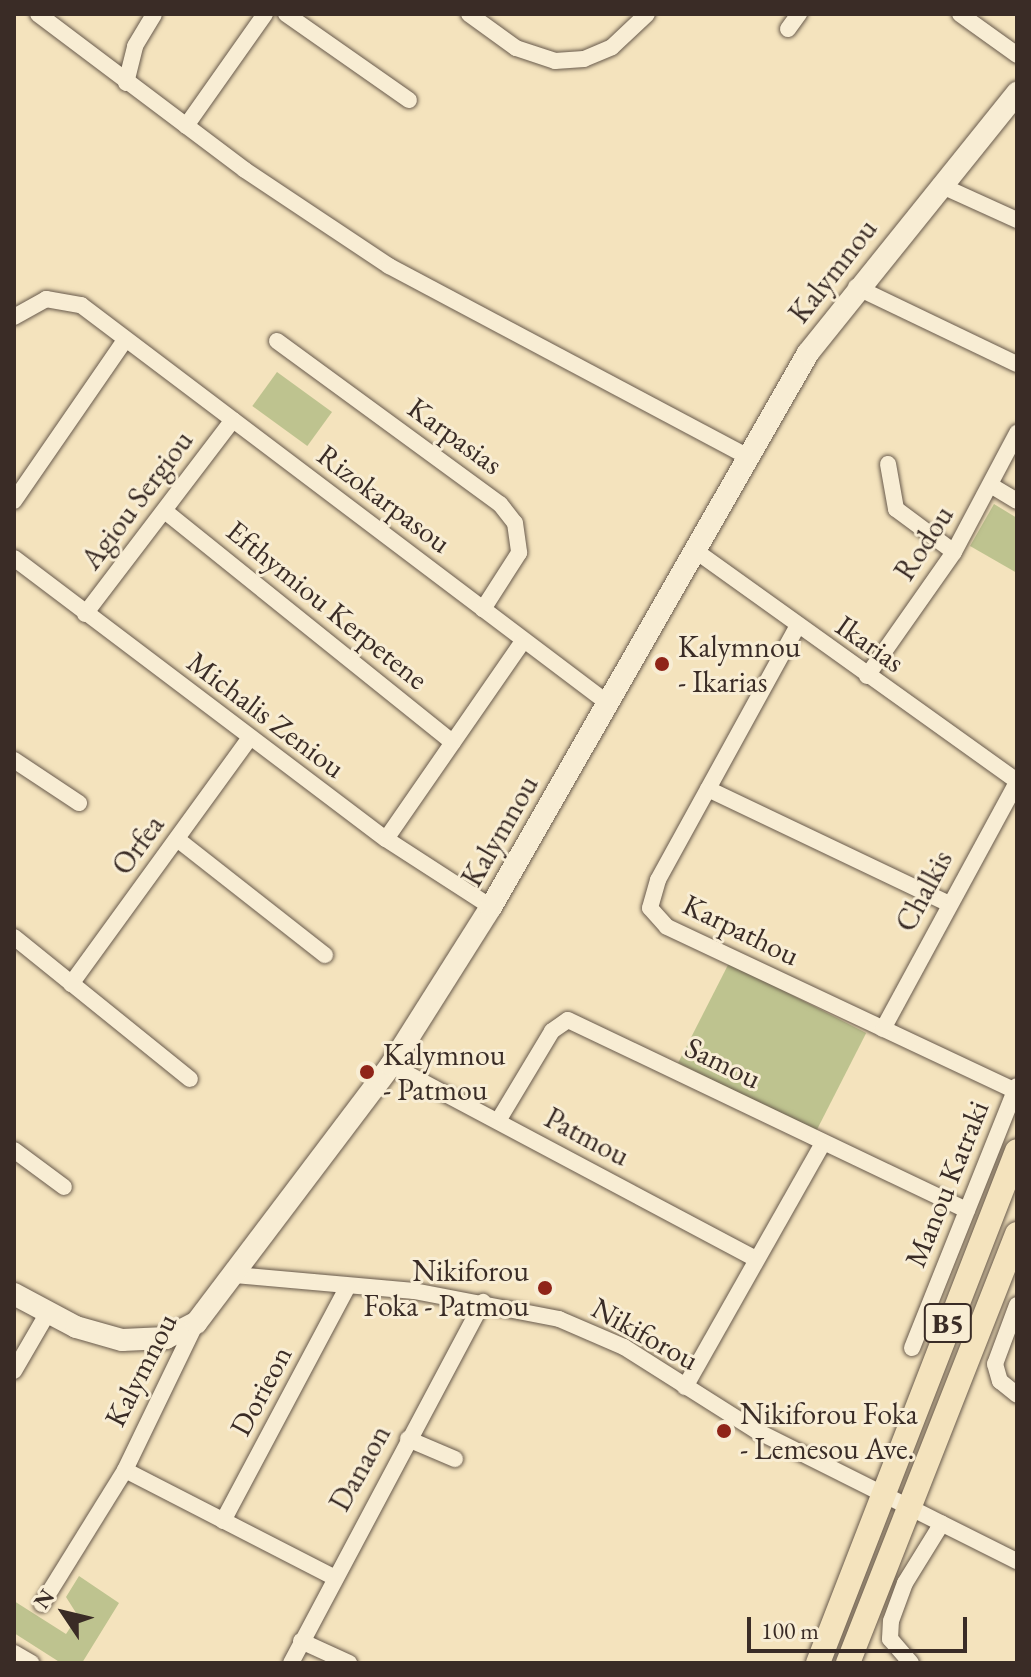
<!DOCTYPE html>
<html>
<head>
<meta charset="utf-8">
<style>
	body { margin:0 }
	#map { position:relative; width:1031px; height:1677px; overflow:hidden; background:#f4e3bd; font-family:"EB Garamond",serif }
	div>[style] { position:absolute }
	.green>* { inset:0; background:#bec38f; transform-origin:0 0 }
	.roads { filter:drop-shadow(0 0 2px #685a4c) drop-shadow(0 0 2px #685a4c) }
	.street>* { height:16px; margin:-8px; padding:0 8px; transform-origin:8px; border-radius:8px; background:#f8edd4 }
	.secondary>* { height:22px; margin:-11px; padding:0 11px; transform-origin:11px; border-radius:11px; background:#f8edd4 }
	.primary>* { height:24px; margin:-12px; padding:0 12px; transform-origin:12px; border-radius:12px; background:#f4e3bd }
	.dots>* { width:22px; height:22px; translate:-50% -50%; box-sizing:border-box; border:4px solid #f8edd4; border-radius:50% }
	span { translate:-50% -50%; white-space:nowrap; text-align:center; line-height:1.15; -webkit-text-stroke:6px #f8edd4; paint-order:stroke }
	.shield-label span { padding:2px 6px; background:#f8edd4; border:2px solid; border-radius:6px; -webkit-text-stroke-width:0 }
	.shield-label { font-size:28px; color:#3a2c26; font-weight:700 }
	.street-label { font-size:30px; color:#3a2c26 }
	.poi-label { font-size:30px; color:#3a2c26 }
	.left { translate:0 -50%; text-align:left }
	.right { translate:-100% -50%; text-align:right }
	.frame { position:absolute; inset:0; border:16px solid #3a2c26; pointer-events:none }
	.north { position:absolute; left:24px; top:1573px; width:80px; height:80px; -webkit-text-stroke:6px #f8edd4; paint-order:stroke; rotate:305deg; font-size:22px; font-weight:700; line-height:32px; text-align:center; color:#3a2c26 }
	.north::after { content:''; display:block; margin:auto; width:28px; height:36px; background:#3a2c26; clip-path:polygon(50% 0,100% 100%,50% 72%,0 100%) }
	.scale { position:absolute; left:747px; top:1617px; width:220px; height:36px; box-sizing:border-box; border:4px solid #3a2c26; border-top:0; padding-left:10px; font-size:24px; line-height:28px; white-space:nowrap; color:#3a2c26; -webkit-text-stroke:6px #f8edd4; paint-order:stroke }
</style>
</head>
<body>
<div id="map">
	<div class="green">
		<i style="left:277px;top:372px;width:68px;height:42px;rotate:36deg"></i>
		<i style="clip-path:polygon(994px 504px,1017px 518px,1017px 573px,970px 546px)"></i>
		<i style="left:729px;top:963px;width:154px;height:112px;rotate:27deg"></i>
		<i style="clip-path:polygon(79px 1576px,119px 1603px,82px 1663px,61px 1663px,14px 1633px,14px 1601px,66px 1634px,78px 1616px,66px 1597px)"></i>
	</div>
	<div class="roads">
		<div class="street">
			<i style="left:38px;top:14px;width:259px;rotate:37deg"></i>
			<i style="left:245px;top:170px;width:173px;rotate:33.7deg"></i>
			<i style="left:389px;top:266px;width:404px;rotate:28deg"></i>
			<i style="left:286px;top:14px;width:150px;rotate:35deg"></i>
			<i style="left:469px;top:14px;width:58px;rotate:35.9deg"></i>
			<i style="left:516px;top:48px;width:41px;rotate:18.4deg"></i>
			<i style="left:555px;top:61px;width:29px;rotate:-4deg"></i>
			<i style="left:584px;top:59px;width:30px;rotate:-23deg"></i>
			<i style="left:612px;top:47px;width:48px;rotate:-43.3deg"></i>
			<i style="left:960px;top:14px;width:70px;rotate:35.7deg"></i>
			<i style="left:788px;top:29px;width:19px;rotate:-54deg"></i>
			<i style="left:126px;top:83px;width:38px;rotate:-76deg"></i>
			<i style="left:135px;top:46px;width:37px;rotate:-59deg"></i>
			<i style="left:186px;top:126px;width:137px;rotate:-54.8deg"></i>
			<i style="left:940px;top:185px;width:85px;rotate:24.4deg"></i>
			<i style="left:856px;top:287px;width:178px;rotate:25.6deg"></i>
			<i style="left:14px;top:317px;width:37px;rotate:-29deg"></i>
			<i style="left:46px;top:299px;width:36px;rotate:10deg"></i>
			<i style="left:81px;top:305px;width:662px;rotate:37.08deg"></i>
			<i style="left:277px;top:341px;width:276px;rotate:36.2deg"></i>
			<i style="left:500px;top:504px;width:24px;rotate:52deg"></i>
			<i style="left:515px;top:523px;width:30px;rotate:82deg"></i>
			<i style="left:519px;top:553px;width:67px;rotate:122.7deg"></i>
			<i style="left:888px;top:464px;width:46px;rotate:79.9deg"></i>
			<i style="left:896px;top:509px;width:72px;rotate:36.6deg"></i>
			<i style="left:992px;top:486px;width:29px;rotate:31deg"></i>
			<i style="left:14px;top:501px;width:196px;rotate:-55.4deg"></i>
			<i style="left:166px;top:512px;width:368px;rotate:38.8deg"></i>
			<i style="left:693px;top:549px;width:398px;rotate:35.6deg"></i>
			<i style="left:14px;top:558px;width:466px;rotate:37.1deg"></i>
			<i style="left:386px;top:839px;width:125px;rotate:32.9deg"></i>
			<i style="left:85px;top:614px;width:244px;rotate:-52.7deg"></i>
			<i style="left:797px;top:627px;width:289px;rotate:118.8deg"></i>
			<i style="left:658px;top:880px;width:29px;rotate:106deg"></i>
			<i style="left:650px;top:908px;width:25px;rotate:48deg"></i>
			<i style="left:667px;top:927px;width:385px;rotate:25.2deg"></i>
			<i style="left:867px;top:676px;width:151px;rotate:-54.9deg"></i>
			<i style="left:954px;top:552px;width:135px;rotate:-62.1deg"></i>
			<i style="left:14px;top:760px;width:78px;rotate:33.5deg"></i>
			<i style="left:708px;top:789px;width:265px;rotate:25.5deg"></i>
			<i style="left:177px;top:839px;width:188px;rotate:38.1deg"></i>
			<i style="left:386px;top:839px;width:241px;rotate:-55.3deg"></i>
			<i style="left:14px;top:937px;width:226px;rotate:38.9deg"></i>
			<i style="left:71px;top:984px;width:304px;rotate:-54deg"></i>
			<i style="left:883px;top:1029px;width:281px;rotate:-61.5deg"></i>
			<i style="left:391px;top:1065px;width:413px;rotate:28deg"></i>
			<i style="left:498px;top:1121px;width:105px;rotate:-59deg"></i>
			<i style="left:552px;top:1031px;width:19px;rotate:-35deg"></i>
			<i style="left:568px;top:1020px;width:442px;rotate:25.5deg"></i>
			<i style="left:14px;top:1150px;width:62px;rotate:36.5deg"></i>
			<i style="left:235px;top:1275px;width:180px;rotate:5.1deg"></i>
			<i style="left:414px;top:1291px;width:148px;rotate:10.9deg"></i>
			<i style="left:559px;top:1319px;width:71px;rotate:23.3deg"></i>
			<i style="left:624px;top:1347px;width:157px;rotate:32.3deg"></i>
			<i style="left:757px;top:1431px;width:291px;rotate:26.6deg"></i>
			<i style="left:1017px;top:1305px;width:63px;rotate:110.4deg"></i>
			<i style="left:995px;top:1364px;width:18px;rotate:74deg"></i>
			<i style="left:1000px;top:1381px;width:22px;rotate:39deg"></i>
			<i style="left:912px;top:1348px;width:282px;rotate:-68.2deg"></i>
			<i style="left:14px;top:1371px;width:66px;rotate:-59.9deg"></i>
			<i style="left:685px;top:1387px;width:280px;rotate:-60.5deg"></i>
			<i style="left:408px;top:1439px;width:51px;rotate:23.1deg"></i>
			<i style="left:125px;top:1470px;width:234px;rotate:27.2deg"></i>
			<i style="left:223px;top:1521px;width:264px;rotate:-62deg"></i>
			<i style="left:42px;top:1604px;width:158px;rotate:-58.2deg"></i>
			<i style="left:125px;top:1470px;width:163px;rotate:-64.2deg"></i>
			<i style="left:301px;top:1641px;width:53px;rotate:24.6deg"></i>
			<i style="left:14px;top:1653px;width:20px;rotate:30deg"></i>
			<i style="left:291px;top:1663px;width:409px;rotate:-62deg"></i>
			<i style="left:911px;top:1663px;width:32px;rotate:-131deg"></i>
			<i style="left:890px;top:1639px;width:18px;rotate:-87deg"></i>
			<i style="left:891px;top:1621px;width:40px;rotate:-69.8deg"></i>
			<i style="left:905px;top:1583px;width:70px;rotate:-58.3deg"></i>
		</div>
		<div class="secondary">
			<i style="left:14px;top:1294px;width:70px;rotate:28deg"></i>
			<i style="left:76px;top:1327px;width:48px;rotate:15.8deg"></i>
			<i style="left:122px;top:1340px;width:44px;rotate:-2.6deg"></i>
			<i style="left:166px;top:1338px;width:34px;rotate:-27deg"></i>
			<i style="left:196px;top:1323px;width:323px;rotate:-52.9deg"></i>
			<i style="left:391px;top:1065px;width:187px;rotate:-57.7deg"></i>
			<i style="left:491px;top:907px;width:638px;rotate:-60.22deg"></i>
			<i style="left:808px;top:353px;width:334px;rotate:-51.2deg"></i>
		</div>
		<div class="primary">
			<i style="left:818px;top:1663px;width:549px;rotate:-68.76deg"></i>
			<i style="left:848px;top:1663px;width:461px;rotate:-68.5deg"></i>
		</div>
	</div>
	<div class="dots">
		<i style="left:662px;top:664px;background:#8f2418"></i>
		<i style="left:367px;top:1072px;background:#8f2418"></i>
		<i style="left:545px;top:1288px;background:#8f2418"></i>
		<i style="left:724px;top:1431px;background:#8f2418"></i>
	</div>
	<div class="shield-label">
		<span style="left:948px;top:1323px">B5</span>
	</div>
	<div class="street-label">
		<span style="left:833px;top:271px;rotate:-52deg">Kalymnou</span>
		<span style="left:455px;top:436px;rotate:36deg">Karpasias</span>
		<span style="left:384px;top:499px;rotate:37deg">Rizokarpasou</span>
		<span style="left:137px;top:500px;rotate:-53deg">Agiou Sergiou</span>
		<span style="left:924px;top:543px;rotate:-57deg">Rodou</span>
		<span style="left:327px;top:605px;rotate:39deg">Efthymiou Kerpetene</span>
		<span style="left:870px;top:644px;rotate:35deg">Ikarias</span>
		<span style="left:266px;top:715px;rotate:37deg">Michalis Zeniou</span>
		<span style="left:500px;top:831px;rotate:-60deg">Kalymnou</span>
		<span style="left:138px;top:845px;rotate:-54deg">Orfea</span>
		<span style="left:924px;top:891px;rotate:-62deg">Chalkis</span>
		<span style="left:741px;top:930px;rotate:26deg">Karpathou</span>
		<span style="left:723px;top:1063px;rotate:26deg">Samou</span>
		<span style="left:587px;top:1137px;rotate:28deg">Patmou</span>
		<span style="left:947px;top:1184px;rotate:-68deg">Manou Katraki</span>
		<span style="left:645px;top:1334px;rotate:29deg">Nikiforou</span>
		<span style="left:141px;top:1370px;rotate:-63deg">Kalymnou</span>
		<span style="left:261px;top:1391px;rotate:-62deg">Dorieon</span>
		<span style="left:360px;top:1468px;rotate:-61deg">Danaon</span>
	</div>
	<div class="poi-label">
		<span class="left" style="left:678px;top:664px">Kalymnou<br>- Ikarias</span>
		<span class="left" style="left:383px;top:1072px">Kalymnou<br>- Patmou</span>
		<span class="right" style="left:529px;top:1288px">Nikiforou<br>Foka - Patmou</span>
		<span class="left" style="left:740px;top:1431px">Nikiforou Foka<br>- Lemesou Ave.</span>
	</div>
	<div class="frame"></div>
	<div class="north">N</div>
	<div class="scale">100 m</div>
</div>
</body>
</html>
